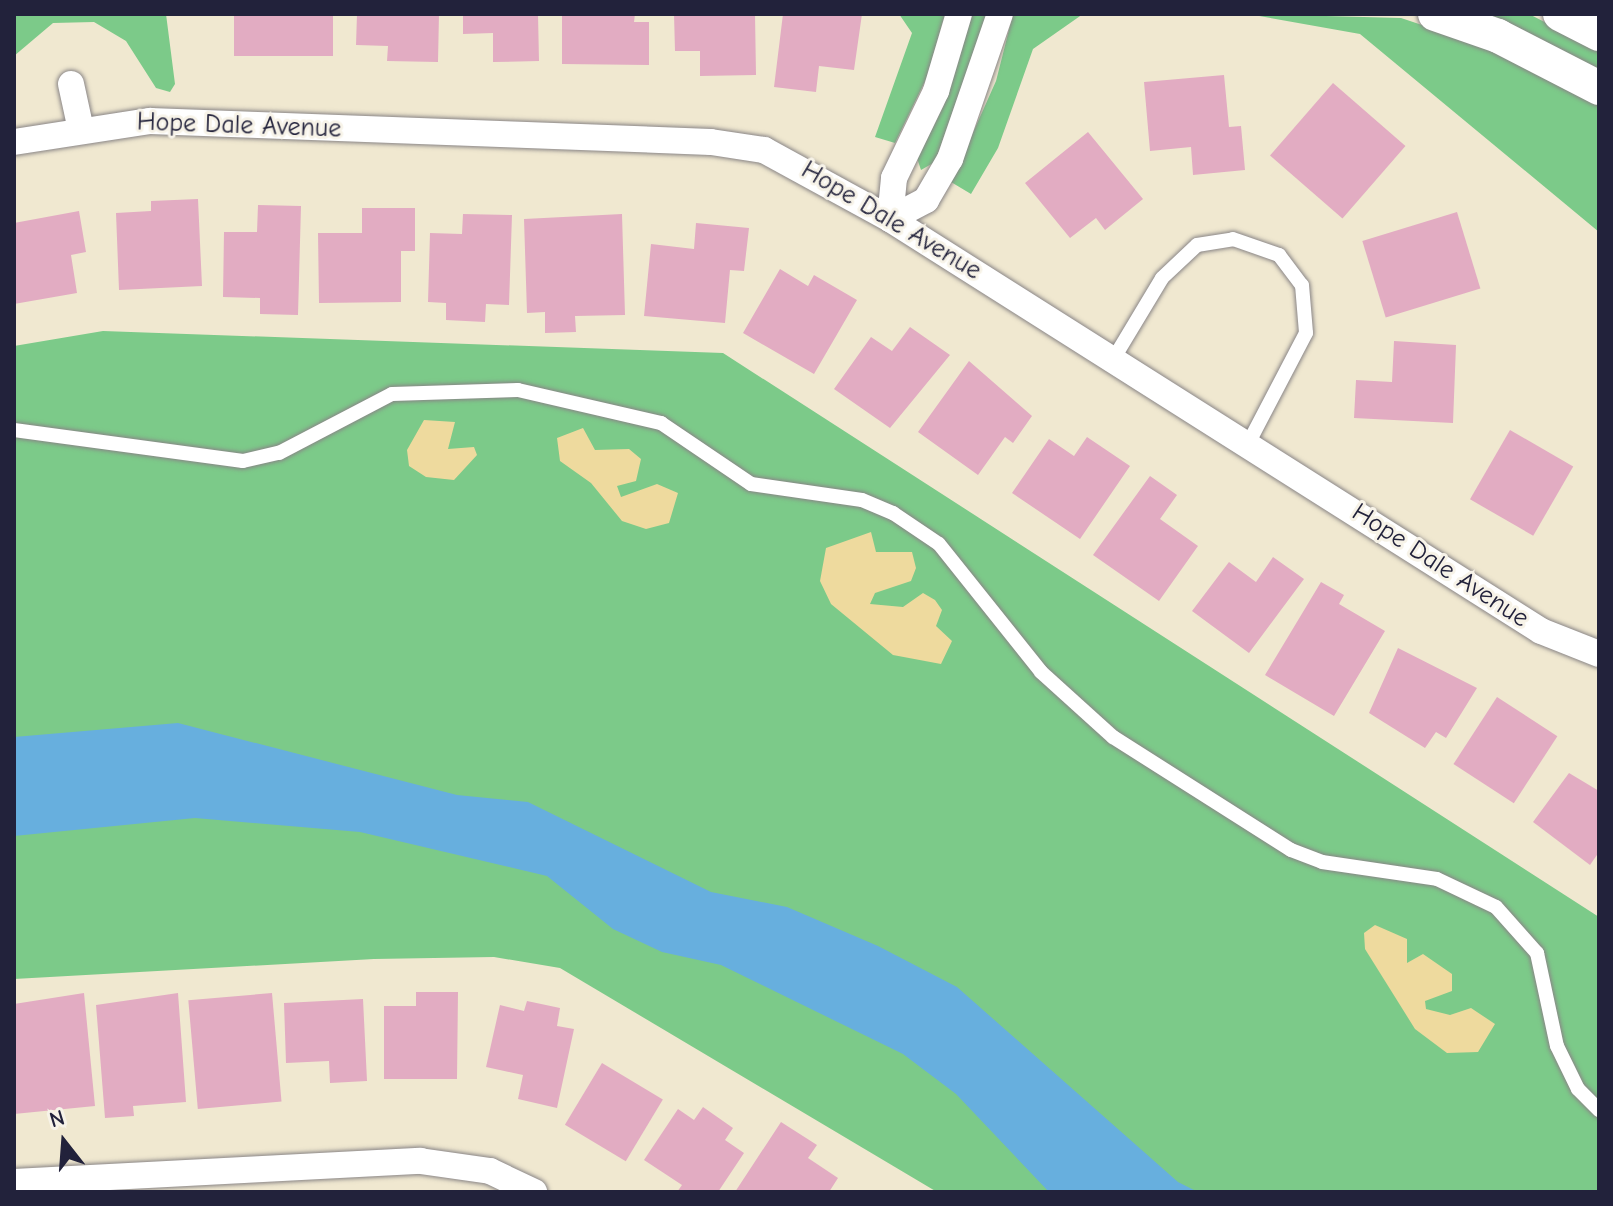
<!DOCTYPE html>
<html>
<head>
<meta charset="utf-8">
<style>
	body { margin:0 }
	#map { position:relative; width:1613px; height:1206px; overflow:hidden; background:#f0e8d0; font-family:"Comic Neue",sans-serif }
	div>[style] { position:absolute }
	.green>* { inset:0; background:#7cca89 }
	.sand>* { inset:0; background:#eeda9e }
	.water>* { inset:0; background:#67afde }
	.building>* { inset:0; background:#e2acc2; transform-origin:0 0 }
	.roads { filter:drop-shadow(0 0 2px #898586) drop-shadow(0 0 2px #898586) }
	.service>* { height:14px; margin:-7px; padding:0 7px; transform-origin:7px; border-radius:7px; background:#fff }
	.minor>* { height:26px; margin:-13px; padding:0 13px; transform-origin:13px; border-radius:13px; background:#fff }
	.tertiary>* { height:34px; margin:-17px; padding:0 17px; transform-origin:17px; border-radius:17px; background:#fff }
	span { translate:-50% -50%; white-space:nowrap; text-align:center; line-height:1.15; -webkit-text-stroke:6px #f7f3e8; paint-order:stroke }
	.street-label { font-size:26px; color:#22223b }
	.frame { position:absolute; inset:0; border:16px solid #22223b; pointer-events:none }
	.north { position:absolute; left:24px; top:1102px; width:80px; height:80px; -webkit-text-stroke:6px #f7f3e8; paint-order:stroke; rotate:343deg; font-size:22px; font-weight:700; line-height:32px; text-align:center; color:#22223b }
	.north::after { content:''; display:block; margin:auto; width:28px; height:36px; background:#22223b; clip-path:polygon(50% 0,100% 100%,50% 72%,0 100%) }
</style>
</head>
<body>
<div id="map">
	<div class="green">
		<i style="clip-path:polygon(14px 14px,166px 14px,175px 84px,170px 92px,156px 88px,126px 41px,94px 22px,53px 23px,14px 56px)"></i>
		<i style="clip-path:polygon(899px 14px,945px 14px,927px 77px,895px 143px,875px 137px,912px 33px)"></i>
		<i style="clip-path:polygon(971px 14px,987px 14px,935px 162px,921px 170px,917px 158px,944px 105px)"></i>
		<i style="clip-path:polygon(1013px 14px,1083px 14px,1033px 49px,998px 148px,971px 194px,951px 182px,996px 81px)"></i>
		<i style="clip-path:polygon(1248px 14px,1401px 18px,1491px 48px,1599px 104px,1599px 232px,1360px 34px)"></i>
		<i style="clip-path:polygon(1475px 14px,1529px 14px,1599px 50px,1599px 72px)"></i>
		<i style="clip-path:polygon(103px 331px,723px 353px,1599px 917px,1599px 1192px,937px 1192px,560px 968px,494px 957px,374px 959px,14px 979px,14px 346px)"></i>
	</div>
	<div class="sand">
		<i style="clip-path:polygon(424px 420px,455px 422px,448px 449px,474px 447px,477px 455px,454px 480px,426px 477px,409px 466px,407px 450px)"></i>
		<i style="clip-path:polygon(583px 428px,595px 450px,629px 449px,641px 459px,636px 481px,617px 486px,621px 497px,657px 484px,678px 493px,669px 523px,646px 529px,622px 521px,591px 483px,560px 461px,557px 438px)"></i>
		<i style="clip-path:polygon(871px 532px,876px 552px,912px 552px,916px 568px,911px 581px,875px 593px,870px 604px,903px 607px,923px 593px,935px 600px,942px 610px,936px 626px,952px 641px,941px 664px,893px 655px,831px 604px,820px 581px,826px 548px)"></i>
		<i style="clip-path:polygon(1375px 925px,1407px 939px,1407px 963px,1423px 954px,1452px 974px,1452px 991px,1425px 1001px,1426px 1009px,1450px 1015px,1471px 1008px,1495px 1024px,1478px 1052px,1447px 1053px,1415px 1029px,1365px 949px,1364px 933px)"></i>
	</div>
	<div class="water">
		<i style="clip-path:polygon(178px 723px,457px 795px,528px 802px,711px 892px,787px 907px,878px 946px,957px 987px,1178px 1182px,1198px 1192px,1049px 1192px,956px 1094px,903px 1054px,721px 965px,662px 952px,613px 929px,547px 876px,360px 832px,195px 818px,14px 836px,14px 737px)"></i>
	</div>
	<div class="building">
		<i style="left:234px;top:14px;width:99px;height:42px"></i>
		<i style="clip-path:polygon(357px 14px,439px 14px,438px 62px,387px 61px,388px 46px,356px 45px)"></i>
		<i style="clip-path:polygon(463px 14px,538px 14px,539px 61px,493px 62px,493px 33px,463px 34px)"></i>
		<i style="clip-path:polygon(562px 14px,635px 14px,634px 22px,649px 22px,649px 65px,562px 64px)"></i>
		<i style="clip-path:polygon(674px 14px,755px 14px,756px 75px,700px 76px,700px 51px,675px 51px)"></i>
		<i style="clip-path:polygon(783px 14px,862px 14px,854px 70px,819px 66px,816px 92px,774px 87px)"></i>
		<i style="clip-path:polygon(1224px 75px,1229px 127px,1241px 126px,1245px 170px,1193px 175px,1191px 147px,1150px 151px,1144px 82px)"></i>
		<i style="left:1333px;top:83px;width:96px;height:96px;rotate:41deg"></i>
		<i style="clip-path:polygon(1088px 132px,1143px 199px,1105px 230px,1096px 218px,1070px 238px,1025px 183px)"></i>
		<i style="clip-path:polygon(198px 199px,202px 286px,119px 290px,116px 213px,151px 211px,151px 201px)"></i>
		<i style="clip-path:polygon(258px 205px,301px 206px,298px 315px,260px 314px,260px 298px,223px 297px,224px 232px,257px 232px)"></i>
		<i style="clip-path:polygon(362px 208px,415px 208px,415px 251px,401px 251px,401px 302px,319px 303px,318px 233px,362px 233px)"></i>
		<i style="clip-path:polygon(79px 211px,86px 252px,71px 255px,77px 293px,14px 304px,14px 223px)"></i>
		<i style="left:1457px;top:212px;width:80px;height:99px;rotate:73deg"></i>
		<i style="clip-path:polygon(463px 214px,512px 215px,509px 305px,486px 304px,485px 322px,446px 320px,446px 303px,428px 302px,430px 233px,462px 234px)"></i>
		<i style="clip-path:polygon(622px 214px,625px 315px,575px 316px,576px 332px,545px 333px,545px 312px,527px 313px,524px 219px)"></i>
		<i style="clip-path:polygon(696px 223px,749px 228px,744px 271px,730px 270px,725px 323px,644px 316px,651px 244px,694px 249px)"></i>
		<i style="clip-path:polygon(780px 269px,808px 286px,814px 275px,857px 300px,814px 374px,743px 333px)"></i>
		<i style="clip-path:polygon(910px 327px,950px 355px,890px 428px,834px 389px,871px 337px,892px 351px)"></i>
		<i style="clip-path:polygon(1394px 341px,1456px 345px,1453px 423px,1354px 418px,1356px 380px,1392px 382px)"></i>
		<i style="clip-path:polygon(969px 361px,1032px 416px,1013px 443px,1005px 437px,978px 475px,918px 432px)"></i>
		<i style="left:1510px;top:430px;width:73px;height:80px;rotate:30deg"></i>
		<i style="clip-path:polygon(1087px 437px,1130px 466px,1080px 539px,1012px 493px,1049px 439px,1074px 456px)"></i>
		<i style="clip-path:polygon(1150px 476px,1177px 495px,1160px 519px,1198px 546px,1159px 601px,1093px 555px)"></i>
		<i style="clip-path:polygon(1273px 557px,1304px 579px,1249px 653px,1192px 611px,1229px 562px,1256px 582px)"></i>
		<i style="clip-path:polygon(1321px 582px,1344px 595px,1339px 604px,1385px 631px,1334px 716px,1265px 675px)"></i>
		<i style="clip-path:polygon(1398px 648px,1477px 688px,1446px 738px,1436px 732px,1425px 748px,1369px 713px)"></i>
		<i style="left:1497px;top:697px;width:72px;height:80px;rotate:33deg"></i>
		<i style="clip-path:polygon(1569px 773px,1599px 791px,1599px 852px,1590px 865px,1533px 822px)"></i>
		<i style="clip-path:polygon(416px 992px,458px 992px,457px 1079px,384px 1079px,384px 1006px,416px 1006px)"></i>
		<i style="clip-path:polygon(84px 993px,95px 1106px,14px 1114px,14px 1004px)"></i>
		<i style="clip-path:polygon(178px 993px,186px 1102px,133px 1106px,134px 1116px,105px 1118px,96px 1005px)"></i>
		<i style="left:272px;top:993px;width:109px;height:84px;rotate:85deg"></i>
		<i style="clip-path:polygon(363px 999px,367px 1081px,330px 1083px,329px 1061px,286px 1063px,284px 1003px)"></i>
		<i style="clip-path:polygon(527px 1001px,560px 1008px,557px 1026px,574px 1029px,557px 1108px,518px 1099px,523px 1075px,486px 1067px,500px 1005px,524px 1011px)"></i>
		<i style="left:602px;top:1063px;width:71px;height:72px;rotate:31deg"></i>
		<i style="clip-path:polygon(703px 1107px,733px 1128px,725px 1140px,744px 1153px,718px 1192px,677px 1192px,682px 1185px,644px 1160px,678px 1109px,694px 1120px)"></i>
		<i style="clip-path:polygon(781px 1122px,817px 1145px,808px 1158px,838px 1178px,829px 1192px,735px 1192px)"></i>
	</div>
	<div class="roads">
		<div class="service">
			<i style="left:1114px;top:358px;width:93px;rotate:-59deg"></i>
			<i style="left:1162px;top:278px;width:48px;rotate:-43.3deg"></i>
			<i style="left:1197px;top:245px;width:36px;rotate:-9deg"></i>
			<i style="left:1233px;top:239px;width:49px;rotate:19.2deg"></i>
			<i style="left:1279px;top:255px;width:38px;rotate:53deg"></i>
			<i style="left:1302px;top:285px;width:48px;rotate:85.2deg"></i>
			<i style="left:1306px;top:333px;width:123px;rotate:117.6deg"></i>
			<i style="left:14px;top:430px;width:231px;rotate:7.7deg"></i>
			<i style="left:243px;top:461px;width:37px;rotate:-13deg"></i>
			<i style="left:279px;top:453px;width:127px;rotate:-27.6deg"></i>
			<i style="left:392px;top:394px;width:126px;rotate:-1.8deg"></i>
			<i style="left:518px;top:390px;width:147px;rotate:13deg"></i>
			<i style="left:661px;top:423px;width:109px;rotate:34.1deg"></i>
			<i style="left:751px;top:484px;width:112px;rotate:8.2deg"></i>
			<i style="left:862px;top:500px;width:34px;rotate:23deg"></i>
			<i style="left:893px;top:513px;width:55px;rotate:34deg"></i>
			<i style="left:939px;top:544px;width:164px;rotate:51.4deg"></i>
			<i style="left:1041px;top:672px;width:97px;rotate:42.1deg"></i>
			<i style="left:1113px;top:737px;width:211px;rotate:32.4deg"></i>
			<i style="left:1291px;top:850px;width:33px;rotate:21deg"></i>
			<i style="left:1322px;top:862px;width:116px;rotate:8.4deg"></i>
			<i style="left:1437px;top:879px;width:65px;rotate:25.4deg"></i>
			<i style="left:1496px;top:907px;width:62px;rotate:48.3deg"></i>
			<i style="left:1537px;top:953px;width:95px;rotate:77.9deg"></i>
			<i style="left:1557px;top:1046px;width:48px;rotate:64deg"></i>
			<i style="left:1578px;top:1089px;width:30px;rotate:45deg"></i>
		</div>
		<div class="minor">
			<i style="left:71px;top:84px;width:47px;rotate:77.7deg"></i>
			<i style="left:14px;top:142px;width:138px;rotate:-8.8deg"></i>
			<i style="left:150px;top:121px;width:561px;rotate:2.14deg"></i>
			<i style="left:711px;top:142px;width:54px;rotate:8.6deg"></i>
			<i style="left:764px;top:150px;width:144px;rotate:28.7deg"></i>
			<i style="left:890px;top:219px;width:770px;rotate:32.33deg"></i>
			<i style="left:1541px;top:631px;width:62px;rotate:21.6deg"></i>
			<i style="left:890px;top:219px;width:41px;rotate:-27.8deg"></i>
			<i style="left:926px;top:200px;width:48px;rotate:-59.7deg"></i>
			<i style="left:950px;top:159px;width:153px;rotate:-71deg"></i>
			<i style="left:890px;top:219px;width:41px;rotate:-84.4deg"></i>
			<i style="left:894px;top:178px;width:97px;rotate:-64.2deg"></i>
			<i style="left:936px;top:91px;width:80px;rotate:-73.4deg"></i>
			<i style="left:14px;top:1182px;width:407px;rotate:-3deg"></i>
			<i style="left:420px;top:1161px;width:71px;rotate:8.1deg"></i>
			<i style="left:490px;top:1171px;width:49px;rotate:25.5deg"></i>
		</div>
		<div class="tertiary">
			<i style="left:1435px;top:14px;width:67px;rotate:19.2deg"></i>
			<i style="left:1498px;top:36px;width:114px;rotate:27.2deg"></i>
			<i style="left:1560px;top:14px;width:44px;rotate:27.1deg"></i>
		</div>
	</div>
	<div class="street-label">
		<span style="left:239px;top:126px;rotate:2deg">Hope Dale Avenue</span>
		<span style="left:891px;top:221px;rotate:31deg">Hope Dale Avenue</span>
		<span style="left:1440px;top:566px;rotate:33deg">Hope Dale Avenue</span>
	</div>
	<div class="frame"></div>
	<div class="north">N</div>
</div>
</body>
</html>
